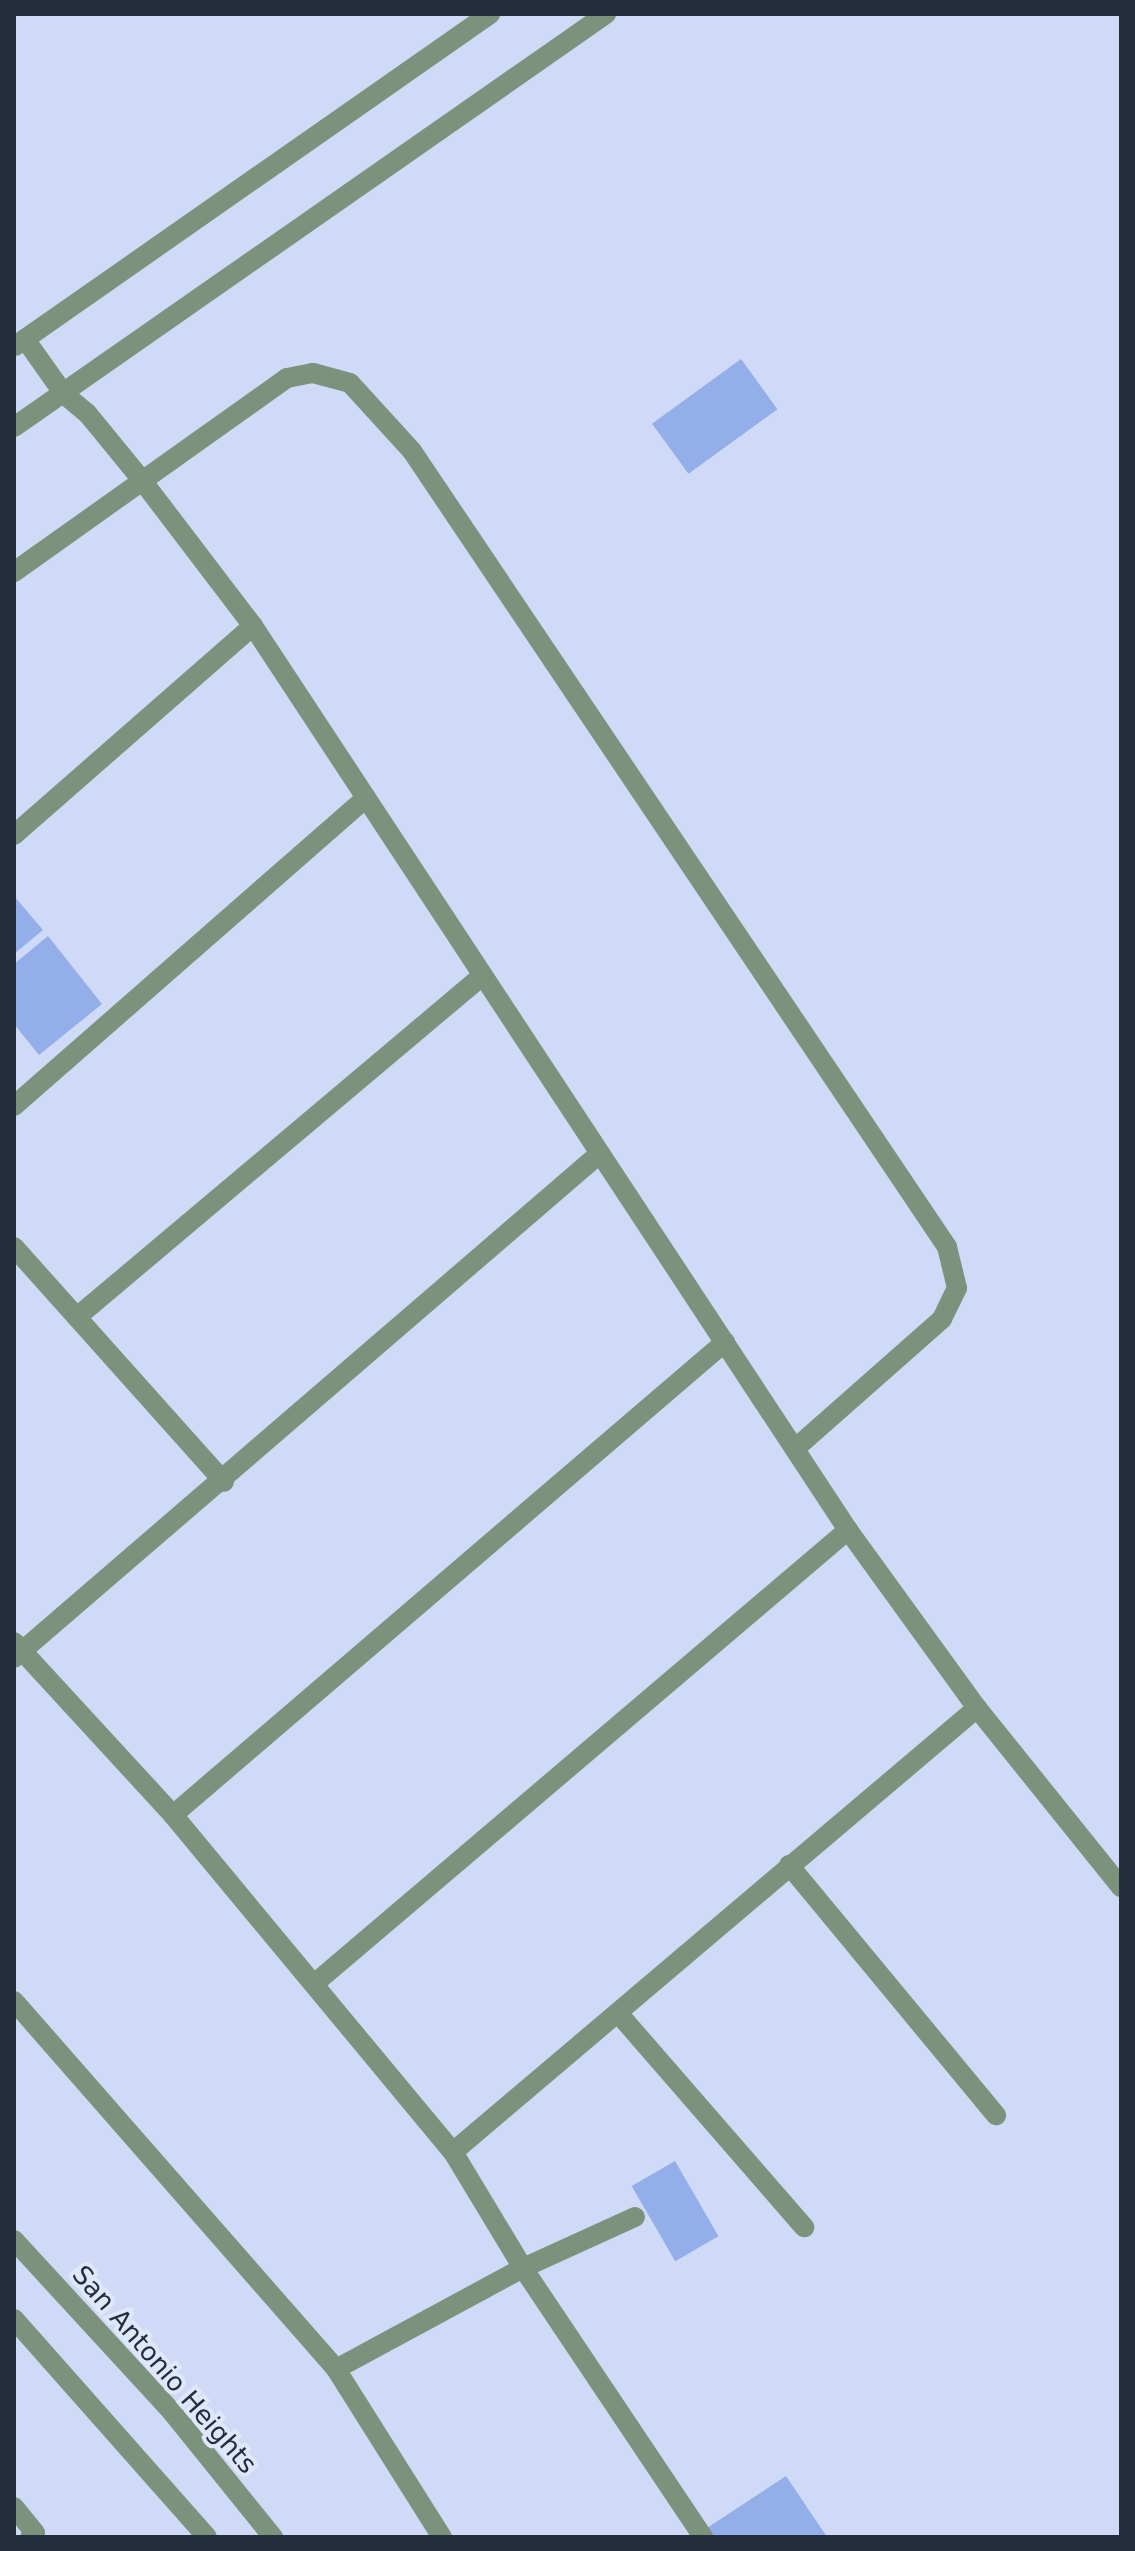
<!DOCTYPE html>
<html>
<head>
<meta charset="utf-8">
<style>
	body { margin:0 }
	#map { position:relative; width:1135px; height:2551px; overflow:hidden; background:#cedaf6; font-family:"DejaVu Sans",sans-serif }
	div>[style] { position:absolute }
	.building>* { inset:0; background:#94aeea; transform-origin:0 0 }
	.minor>* { height:20px; margin:-10px; padding:0 10px; transform-origin:10px; border-radius:10px; background:#7b927c }
	span { translate:-50% -50%; white-space:nowrap; text-align:center; line-height:1.15; -webkit-text-stroke:8px #dfe7fa; paint-order:stroke }
	.street-label { font-size:26px; color:#252c3e }
	.frame { position:absolute; inset:0; border:16px solid #252c3e; pointer-events:none }
</style>
</head>
<body>
<div id="map">
	<div class="building">
		<i style="left:741px;top:359px;width:62px;height:110px;rotate:54deg"></i>
		<i style="clip-path:polygon(14px 896px,43px 930px,14px 954px)"></i>
		<i style="clip-path:polygon(48px 936px,102px 1004px,39px 1055px,14px 1024px,14px 964px)"></i>
		<i style="left:675px;top:2161px;width:87px;height:50px;rotate:60deg"></i>
		<i style="clip-path:polygon(786px 2476px,827px 2537px,713px 2537px,707px 2528px)"></i>
	</div>
	<div class="minor">
		<i style="left:25px;top:339px;width:67px;rotate:54.7deg"></i>
		<i style="left:64px;top:394px;width:30px;rotate:40deg"></i>
		<i style="left:87px;top:413px;width:85px;rotate:50.7deg"></i>
		<i style="left:141px;top:479px;width:185px;rotate:52.7deg"></i>
		<i style="left:253px;top:626px;width:1082px;rotate:56.65deg"></i>
		<i style="left:848px;top:1530px;width:220px;rotate:54.1deg"></i>
		<i style="left:977px;top:1708px;width:230px;rotate:51.2deg"></i>
		<i style="left:15px;top:346px;width:580px;rotate:-34.95deg"></i>
		<i style="left:14px;top:427px;width:722px;rotate:-34.9deg"></i>
		<i style="left:14px;top:572px;width:335px;rotate:-35.4deg"></i>
		<i style="left:287px;top:378px;width:26px;rotate:-11deg"></i>
		<i style="left:313px;top:373px;width:38px;rotate:15deg"></i>
		<i style="left:350px;top:383px;width:92px;rotate:47.6deg"></i>
		<i style="left:412px;top:451px;width:959px;rotate:56.09deg"></i>
		<i style="left:947px;top:1247px;width:42px;rotate:76.3deg"></i>
		<i style="left:957px;top:1288px;width:34px;rotate:116deg"></i>
		<i style="left:942px;top:1319px;width:193px;rotate:138.6deg"></i>
		<i style="left:14px;top:835px;width:317px;rotate:-41.2deg"></i>
		<i style="left:14px;top:1106px;width:468px;rotate:-41.2deg"></i>
		<i style="left:14px;top:1247px;width:315px;rotate:48.2deg"></i>
		<i style="left:77px;top:1317px;width:529px;rotate:-40.1deg"></i>
		<i style="left:14px;top:1642px;width:235px;rotate:47.4deg"></i>
		<i style="left:173px;top:1815px;width:438px;rotate:50.3deg"></i>
		<i style="left:453px;top:2152px;width:135px;rotate:58.9deg"></i>
		<i style="left:523px;top:2268px;width:324px;rotate:56.2deg"></i>
		<i style="left:14px;top:1658px;width:771px;rotate:-40.74deg"></i>
		<i style="left:173px;top:1815px;width:727px;rotate:-40.59deg"></i>
		<i style="left:789px;top:1865px;width:325px;rotate:50.4deg"></i>
		<i style="left:314px;top:1984px;width:701px;rotate:-40.37deg"></i>
		<i style="left:14px;top:2001px;width:489px;rotate:48.8deg"></i>
		<i style="left:336px;top:2369px;width:199px;rotate:57.8deg"></i>
		<i style="left:618px;top:2013px;width:284px;rotate:49deg"></i>
		<i style="left:453px;top:2152px;width:687px;rotate:-40.28deg"></i>
		<i style="left:14px;top:2240px;width:234px;rotate:47.4deg"></i>
		<i style="left:172px;top:2412px;width:161px;rotate:51.1deg"></i>
		<i style="left:14px;top:2319px;width:291px;rotate:48.5deg"></i>
		<i style="left:336px;top:2369px;width:213px;rotate:-28.4deg"></i>
		<i style="left:523px;top:2268px;width:123px;rotate:-24.5deg"></i>
		<i style="left:14px;top:2507px;width:33px;rotate:51deg"></i>
		<i style="left:35px;top:2533px;width:6px;rotate:141deg"></i>
	</div>
	<div class="street-label">
		<span style="left:164px;top:2370px;rotate:49deg">San Antonio Heights</span>
	</div>
	<div class="frame"></div>
</div>
</body>
</html>
